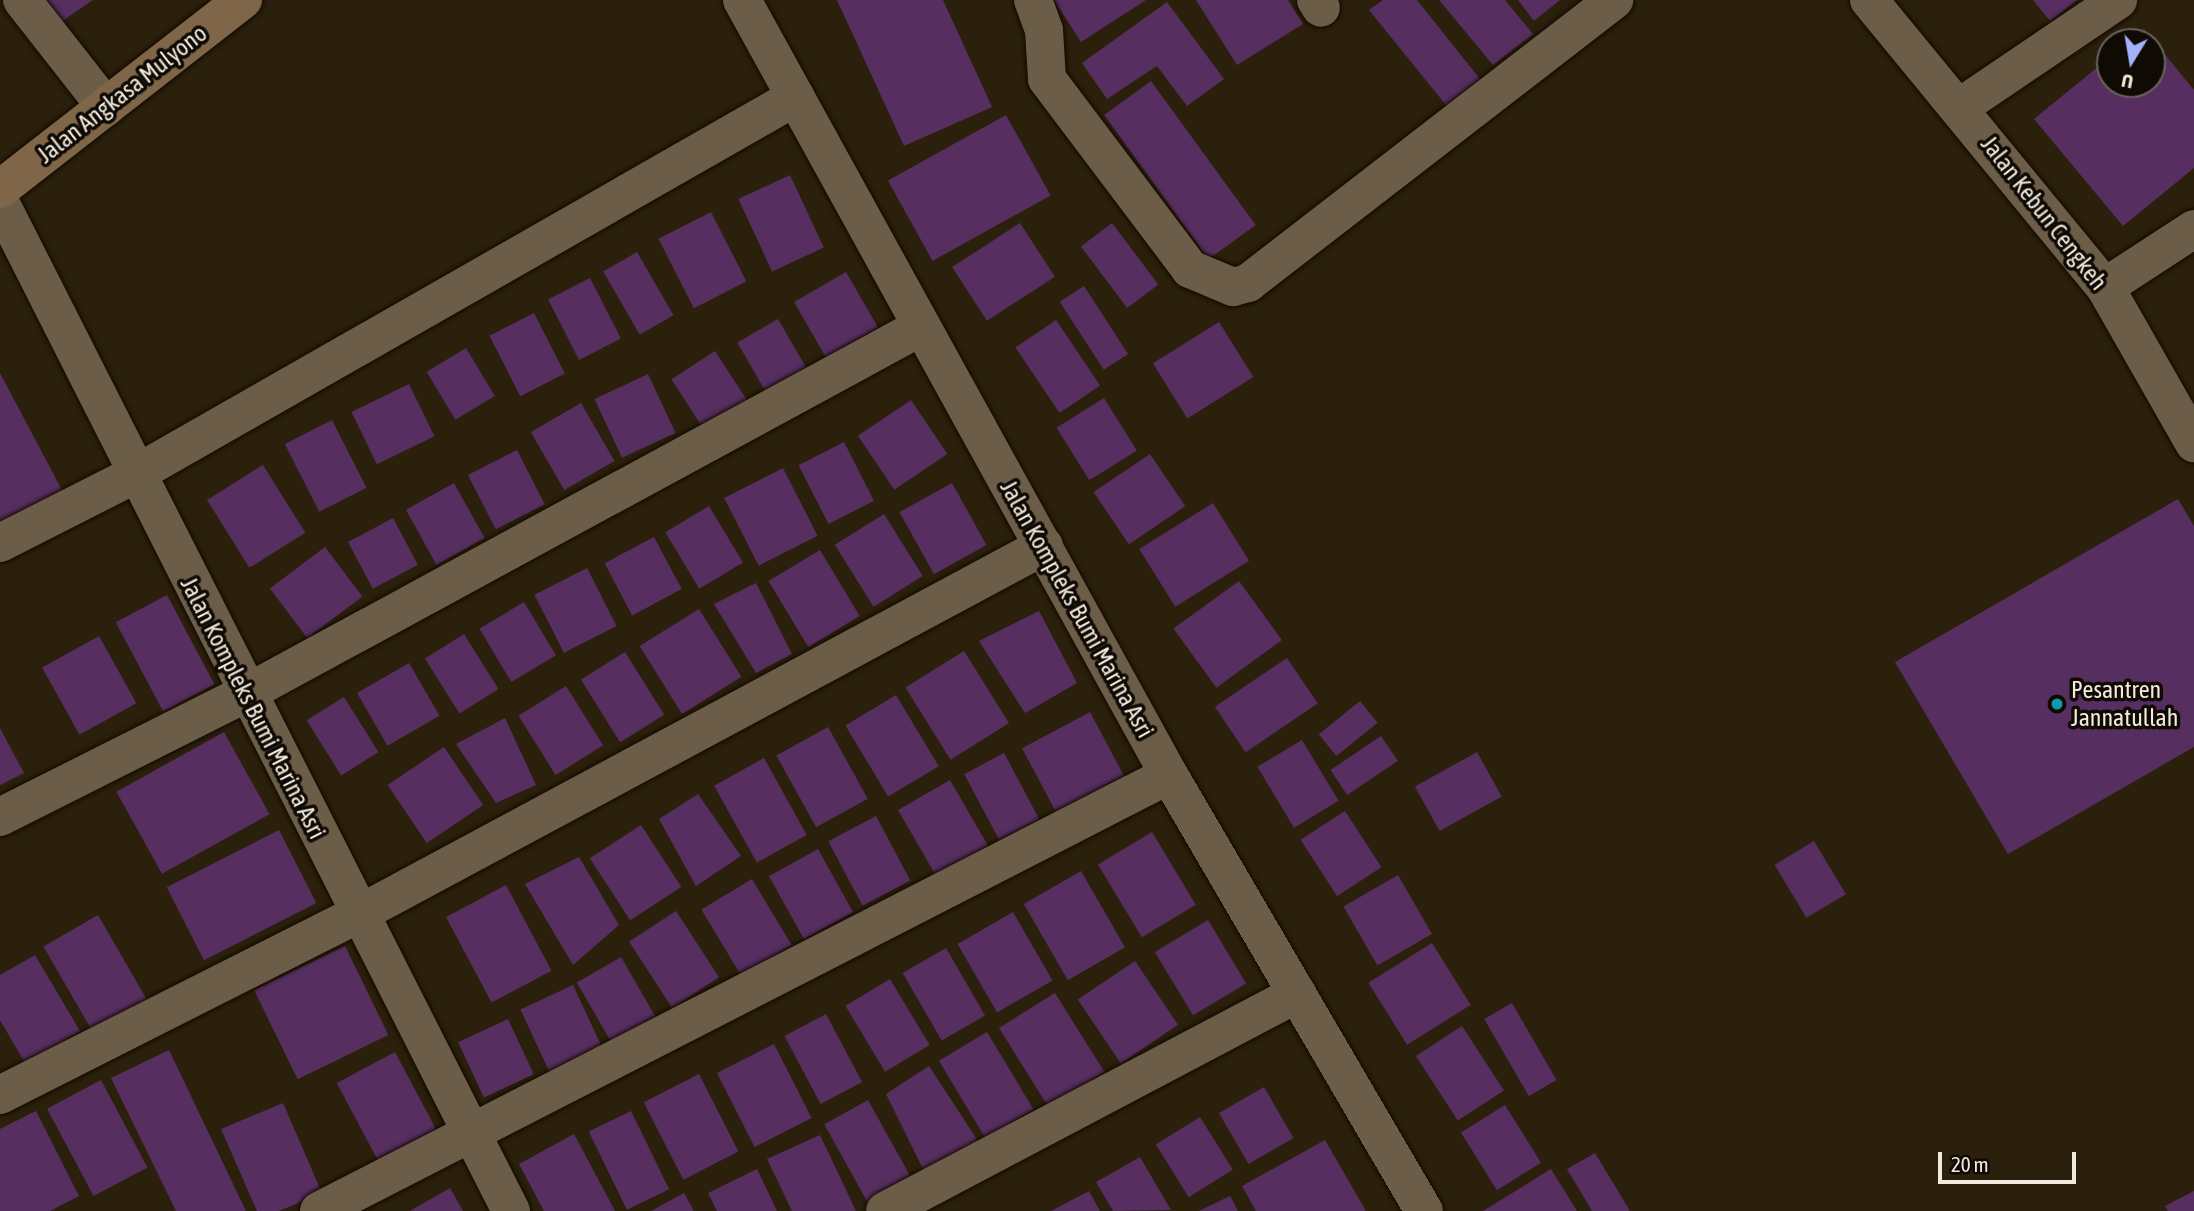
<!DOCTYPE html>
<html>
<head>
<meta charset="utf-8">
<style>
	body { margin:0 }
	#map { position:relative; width:2194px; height:1211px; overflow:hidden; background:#2b200b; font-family:"Asap Condensed",sans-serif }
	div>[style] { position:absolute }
	.building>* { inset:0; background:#572e60; transform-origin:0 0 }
	.roads { filter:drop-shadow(0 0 2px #130900) drop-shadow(0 0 2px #130900) }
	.minor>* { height:38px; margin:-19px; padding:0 19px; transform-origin:19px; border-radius:19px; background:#6b5d47 }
	.secondary>* { height:38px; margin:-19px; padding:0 19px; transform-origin:19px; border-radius:19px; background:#806648 }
	.dots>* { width:19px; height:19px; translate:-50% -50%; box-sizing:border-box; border:4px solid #0f0a04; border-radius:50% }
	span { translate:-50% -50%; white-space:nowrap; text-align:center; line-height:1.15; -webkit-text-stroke:7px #0f0a04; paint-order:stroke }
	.street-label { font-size:24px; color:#f2eade }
	.poi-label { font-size:24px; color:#f2eade }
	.left { translate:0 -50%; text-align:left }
	.north { position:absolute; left:2096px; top:28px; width:70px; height:70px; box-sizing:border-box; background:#0f0a04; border:2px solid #6a645b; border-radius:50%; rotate:191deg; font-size:19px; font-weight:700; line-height:28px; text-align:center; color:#f2eade }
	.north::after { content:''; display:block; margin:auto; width:24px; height:32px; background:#a4b2fc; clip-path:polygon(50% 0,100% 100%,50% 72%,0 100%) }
	.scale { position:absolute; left:1938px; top:1152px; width:138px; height:32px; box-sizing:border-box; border:4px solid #f2eade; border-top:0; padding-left:9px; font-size:21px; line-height:24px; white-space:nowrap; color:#f2eade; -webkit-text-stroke:5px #0f0a04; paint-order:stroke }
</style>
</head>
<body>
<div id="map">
	<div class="building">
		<i style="clip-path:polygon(33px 0,93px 0,52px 28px)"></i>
		<i style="clip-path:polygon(837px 0,943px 0,992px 107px,904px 146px)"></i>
		<i style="clip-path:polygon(1054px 0,1146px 0,1081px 42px)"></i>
		<i style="clip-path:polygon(1196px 0,1288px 0,1303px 24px,1237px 65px)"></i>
		<i style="clip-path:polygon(1383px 0,1417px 0,1484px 84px,1450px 110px,1369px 10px)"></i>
		<i style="clip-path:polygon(1439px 0,1505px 0,1533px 34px,1493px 65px)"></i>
		<i style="clip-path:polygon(1518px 0,1560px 0,1534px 21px)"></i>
		<i style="clip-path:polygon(2033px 0,2077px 0,2050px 21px)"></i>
		<i style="clip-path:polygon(1167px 2px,1224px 79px,1187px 106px,1157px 66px,1107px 99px,1082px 63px)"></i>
		<i style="clip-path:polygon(2144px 29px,2194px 90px,2194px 168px,2123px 226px,2034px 119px,2110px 57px,2110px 84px,2152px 84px,2152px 42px,2128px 42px)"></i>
		<i style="left:1151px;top:81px;width:178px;height:58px;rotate:54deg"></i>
		<i style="left:1006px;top:115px;width:92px;height:135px;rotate:61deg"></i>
		<i style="left:790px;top:175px;width:80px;height:57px;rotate:65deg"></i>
		<i style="left:711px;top:212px;width:78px;height:59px;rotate:63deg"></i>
		<i style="left:1020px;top:223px;width:64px;height:81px;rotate:57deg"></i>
		<i style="left:1112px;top:223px;width:77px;height:39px;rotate:53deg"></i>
		<i style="left:637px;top:252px;width:73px;height:39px;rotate:60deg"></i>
		<i style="left:846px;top:272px;width:64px;height:60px;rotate:60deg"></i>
		<i style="left:590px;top:278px;width:68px;height:47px;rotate:63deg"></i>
		<i style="left:1084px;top:286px;width:81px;height:29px;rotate:57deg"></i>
		<i style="left:534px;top:313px;width:68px;height:50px;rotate:63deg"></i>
		<i style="left:778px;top:319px;width:67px;height:47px;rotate:60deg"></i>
		<i style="left:1056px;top:320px;width:79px;height:49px;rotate:56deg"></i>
		<i style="left:1219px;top:322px;width:65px;height:78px;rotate:58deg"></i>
		<i style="left:466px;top:348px;width:56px;height:46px;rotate:59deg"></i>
		<i style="left:715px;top:351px;width:59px;height:52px;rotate:57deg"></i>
		<i style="clip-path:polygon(0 373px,64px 494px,0 527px)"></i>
		<i style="left:648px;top:374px;width:65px;height:59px;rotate:65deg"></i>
		<i style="left:409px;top:384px;width:58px;height:64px;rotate:64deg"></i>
		<i style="left:1104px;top:398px;width:62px;height:56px;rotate:58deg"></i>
		<i style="left:911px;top:400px;width:65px;height:64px;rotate:56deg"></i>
		<i style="left:581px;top:403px;width:67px;height:58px;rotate:60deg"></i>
		<i style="left:332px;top:420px;width:76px;height:53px;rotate:63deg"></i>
		<i style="left:844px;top:442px;width:66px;height:51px;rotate:63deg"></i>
		<i style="left:517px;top:450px;width:61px;height:55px;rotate:63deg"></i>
		<i style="left:1150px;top:454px;width:63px;height:68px;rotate:56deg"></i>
		<i style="left:263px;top:465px;width:80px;height:66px;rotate:58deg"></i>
		<i style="left:783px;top:468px;width:76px;height:66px;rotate:63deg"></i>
		<i style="left:454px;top:483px;width:63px;height:55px;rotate:61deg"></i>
		<i style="left:952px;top:483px;width:71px;height:60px;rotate:61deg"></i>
		<i style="clip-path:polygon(2178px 499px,2194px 526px,2194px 747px,2008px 854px,1895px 662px)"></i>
		<i style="left:1213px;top:503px;width:68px;height:87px;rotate:58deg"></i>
		<i style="left:709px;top:506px;width:66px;height:51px;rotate:59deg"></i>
		<i style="left:884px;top:514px;width:73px;height:58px;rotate:58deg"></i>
		<i style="left:393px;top:518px;width:53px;height:51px;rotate:62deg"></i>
		<i style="left:654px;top:537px;width:59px;height:56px;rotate:62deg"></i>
		<i style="left:325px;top:547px;width:62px;height:69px;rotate:53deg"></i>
		<i style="left:820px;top:550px;width:77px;height:60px;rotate:59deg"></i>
		<i style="left:587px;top:568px;width:65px;height:59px;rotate:63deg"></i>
		<i style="left:1239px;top:581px;width:73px;height:81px;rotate:54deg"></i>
		<i style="clip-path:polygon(756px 583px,792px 654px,756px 673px,714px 604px)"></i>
		<i style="left:167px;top:595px;width:101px;height:58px;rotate:62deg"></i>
		<i style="left:524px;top:602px;width:62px;height:52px;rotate:59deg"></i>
		<i style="left:699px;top:609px;width:80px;height:70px;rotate:58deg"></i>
		<i style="clip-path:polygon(1039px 611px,1077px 683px,1025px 713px,979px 641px)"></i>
		<i style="left:464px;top:634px;width:65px;height:46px;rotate:58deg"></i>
		<i style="left:99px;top:636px;width:77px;height:65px;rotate:61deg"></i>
		<i style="left:964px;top:651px;width:85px;height:69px;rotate:58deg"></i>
		<i style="left:625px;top:652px;width:74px;height:52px;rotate:58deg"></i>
		<i style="left:1287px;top:658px;width:55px;height:87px;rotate:56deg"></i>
		<i style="left:409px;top:663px;width:61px;height:60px;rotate:60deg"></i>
		<i style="left:566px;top:686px;width:70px;height:56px;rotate:58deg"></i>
		<i style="left:896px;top:695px;width:83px;height:59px;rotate:59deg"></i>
		<i style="left:344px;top:697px;width:65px;height:44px;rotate:58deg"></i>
		<i style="left:1360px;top:701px;width:28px;height:53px;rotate:51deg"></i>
		<i style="left:1090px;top:712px;width:72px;height:77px;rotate:62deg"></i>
		<i style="clip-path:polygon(505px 718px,536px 785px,496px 803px,456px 744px)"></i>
		<i style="left:828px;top:727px;width:82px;height:59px;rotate:61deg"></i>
		<i style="clip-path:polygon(0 728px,24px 773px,0 785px)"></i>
		<i style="left:224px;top:732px;width:94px;height:123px;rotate:61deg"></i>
		<i style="left:1381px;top:736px;width:30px;height:61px;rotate:56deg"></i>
		<i style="left:1302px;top:740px;width:71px;height:52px;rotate:59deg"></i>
		<i style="left:444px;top:747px;width:70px;height:68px;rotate:56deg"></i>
		<i style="left:1477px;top:752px;width:51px;height:71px;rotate:61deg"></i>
		<i style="left:1004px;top:753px;width:75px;height:45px;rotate:62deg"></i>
		<i style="left:764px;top:758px;width:88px;height:57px;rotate:61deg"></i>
		<i style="left:950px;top:780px;width:76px;height:60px;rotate:60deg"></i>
		<i style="clip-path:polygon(698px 794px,741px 856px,696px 886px,659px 819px)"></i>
		<i style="left:1345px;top:811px;width:67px;height:53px;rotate:57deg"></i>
		<i style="left:876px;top:816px;width:73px;height:54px;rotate:62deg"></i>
		<i style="left:641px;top:825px;width:74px;height:61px;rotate:57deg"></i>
		<i style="left:279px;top:830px;width:82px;height:126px;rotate:63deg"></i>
		<i style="left:1152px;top:832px;width:85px;height:63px;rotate:59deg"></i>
		<i style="left:1814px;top:841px;width:62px;height:46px;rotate:59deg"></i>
		<i style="left:818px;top:849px;width:72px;height:56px;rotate:61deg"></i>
		<i style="clip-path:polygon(579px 857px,619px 925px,573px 965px,525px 884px)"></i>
		<i style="left:1081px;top:871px;width:88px;height:66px;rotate:60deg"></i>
		<i style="left:1398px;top:875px;width:68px;height:63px;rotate:60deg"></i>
		<i style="left:752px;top:879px;width:77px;height:59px;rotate:59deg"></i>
		<i style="left:506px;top:885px;width:97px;height:68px;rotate:62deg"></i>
		<i style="left:676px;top:911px;width:79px;height:56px;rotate:57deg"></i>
		<i style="left:1013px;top:912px;width:79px;height:64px;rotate:60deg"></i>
		<i style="left:98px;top:915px;width:97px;height:63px;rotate:60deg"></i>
		<i style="left:1208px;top:920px;width:74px;height:62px;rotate:59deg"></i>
		<i style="left:1432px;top:943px;width:73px;height:75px;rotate:58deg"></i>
		<i style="left:345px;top:946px;width:99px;height:101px;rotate:64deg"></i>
		<i style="left:946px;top:948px;width:78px;height:50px;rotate:60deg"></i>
		<i style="clip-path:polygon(35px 955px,80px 1031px,25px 1063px,0 1020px,0 975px)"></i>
		<i style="left:621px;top:957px;width:68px;height:51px;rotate:60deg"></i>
		<i style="left:1135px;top:961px;width:77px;height:69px;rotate:56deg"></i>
		<i style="left:890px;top:979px;width:77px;height:52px;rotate:59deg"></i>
		<i style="left:573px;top:985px;width:68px;height:58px;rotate:65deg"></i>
		<i style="left:1055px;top:993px;width:93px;height:66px;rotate:58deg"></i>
		<i style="left:1512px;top:1003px;width:89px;height:32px;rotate:60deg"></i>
		<i style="left:826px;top:1014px;width:77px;height:47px;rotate:62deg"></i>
		<i style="left:508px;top:1019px;width:61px;height:55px;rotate:65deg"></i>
		<i style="left:1462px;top:1026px;width:77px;height:55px;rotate:57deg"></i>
		<i style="left:987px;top:1032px;width:90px;height:56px;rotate:59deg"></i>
		<i style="left:774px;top:1044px;width:83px;height:64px;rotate:63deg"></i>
		<i style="clip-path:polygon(169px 1050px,246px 1211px,176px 1211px,111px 1078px)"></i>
		<i style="left:395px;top:1052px;width:95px;height:66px;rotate:62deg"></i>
		<i style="clip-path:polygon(929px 1066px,980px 1144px,925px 1173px,886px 1094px)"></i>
		<i style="left:699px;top:1074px;width:87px;height:62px;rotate:63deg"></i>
		<i style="left:101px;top:1080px;width:99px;height:61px;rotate:62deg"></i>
		<i style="left:1264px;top:1087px;width:59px;height:52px;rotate:60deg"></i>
		<i style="left:868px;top:1100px;width:94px;height:50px;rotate:61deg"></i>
		<i style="clip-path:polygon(283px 1103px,322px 1193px,279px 1211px,257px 1211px,221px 1129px)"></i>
		<i style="left:1505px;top:1105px;width:68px;height:52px;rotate:58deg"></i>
		<i style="clip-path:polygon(36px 1111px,79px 1196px,50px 1211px,0 1211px,0 1129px)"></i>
		<i style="left:631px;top:1111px;width:87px;height:47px;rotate:64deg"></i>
		<i style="left:1200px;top:1117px;width:62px;height:52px;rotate:58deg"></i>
		<i style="clip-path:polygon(574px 1134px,615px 1211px,544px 1211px,519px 1164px)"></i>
		<i style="clip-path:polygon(820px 1135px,856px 1211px,792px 1211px,767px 1159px)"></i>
		<i style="clip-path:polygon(1325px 1140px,1366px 1211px,1256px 1211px,1242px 1186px)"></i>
		<i style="clip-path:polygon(1595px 1153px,1630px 1211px,1592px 1211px,1567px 1169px)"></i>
		<i style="clip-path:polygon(1140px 1157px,1171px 1210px,1113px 1211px,1096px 1182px)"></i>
		<i style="clip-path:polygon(757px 1169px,777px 1211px,717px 1211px,708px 1193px)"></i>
		<i style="clip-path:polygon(1551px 1169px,1577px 1211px,1483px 1211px)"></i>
		<i style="clip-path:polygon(450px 1188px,463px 1211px,410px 1211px)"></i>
		<i style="clip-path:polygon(1089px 1191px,1100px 1211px,1051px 1211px)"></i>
		<i style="clip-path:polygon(2194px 1191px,2194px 1211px,2168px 1211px,2165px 1206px)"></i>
		<i style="clip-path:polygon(684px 1193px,694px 1211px,651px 1211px)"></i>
		<i style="clip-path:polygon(1230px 1196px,1238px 1211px,1199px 1211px)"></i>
	</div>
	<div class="roads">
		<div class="minor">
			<i style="left:22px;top:0;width:136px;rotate:51.9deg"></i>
			<i style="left:742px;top:0;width:885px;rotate:61.15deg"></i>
			<i style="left:1169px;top:775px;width:505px;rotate:59.68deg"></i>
			<i style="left:1033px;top:0;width:32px;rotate:70deg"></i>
			<i style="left:1044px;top:30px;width:49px;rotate:86.5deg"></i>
			<i style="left:1047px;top:79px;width:238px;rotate:53deg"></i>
			<i style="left:1190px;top:269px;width:47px;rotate:22.7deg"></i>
			<i style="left:1233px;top:287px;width:16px;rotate:-15deg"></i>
			<i style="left:1248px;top:283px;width:463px;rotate:-37.7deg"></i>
			<i style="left:1316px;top:0;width:9px;rotate:58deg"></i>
			<i style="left:1869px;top:0;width:372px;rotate:50.6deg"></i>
			<i style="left:2105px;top:287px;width:180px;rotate:60.3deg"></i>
			<i style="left:1960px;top:107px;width:191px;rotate:-34.1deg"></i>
			<i style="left:0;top:202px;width:1131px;rotate:63.14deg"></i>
			<i style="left:2105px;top:287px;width:106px;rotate:-33.1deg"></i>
			<i style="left:0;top:543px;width:150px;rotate:-26.9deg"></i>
			<i style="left:134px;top:475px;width:762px;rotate:-29.73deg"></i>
			<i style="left:0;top:817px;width:276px;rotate:-26.7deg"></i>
			<i style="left:247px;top:693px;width:765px;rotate:-28.51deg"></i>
			<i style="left:0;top:1095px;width:400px;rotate:-26.8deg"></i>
			<i style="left:357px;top:915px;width:780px;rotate:-28.24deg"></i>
			<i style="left:319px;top:1211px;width:955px;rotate:-27.16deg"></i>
			<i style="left:885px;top:1211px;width:466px;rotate:-27.8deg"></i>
		</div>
		<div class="secondary">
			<i style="left:0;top:189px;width:308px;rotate:-37.9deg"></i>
		</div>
	</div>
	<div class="dots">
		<i style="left:2057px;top:704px;background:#0f9aa8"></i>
	</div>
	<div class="street-label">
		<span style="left:122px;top:94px;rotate:-38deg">Jalan Angkasa Mulyono</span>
		<span style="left:2044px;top:213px;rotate:52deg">Jalan Kebun Cengkeh</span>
		<span style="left:1077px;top:609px;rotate:61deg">Jalan Kompleks Bumi Marina Asri</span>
		<span style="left:253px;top:708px;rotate:63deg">Jalan Kompleks Bumi Marina Asri</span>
	</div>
	<div class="poi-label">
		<span class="left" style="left:2071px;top:704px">Pesantren<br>Jannatullah</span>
	</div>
	<div class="north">U</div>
	<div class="scale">20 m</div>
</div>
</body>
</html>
